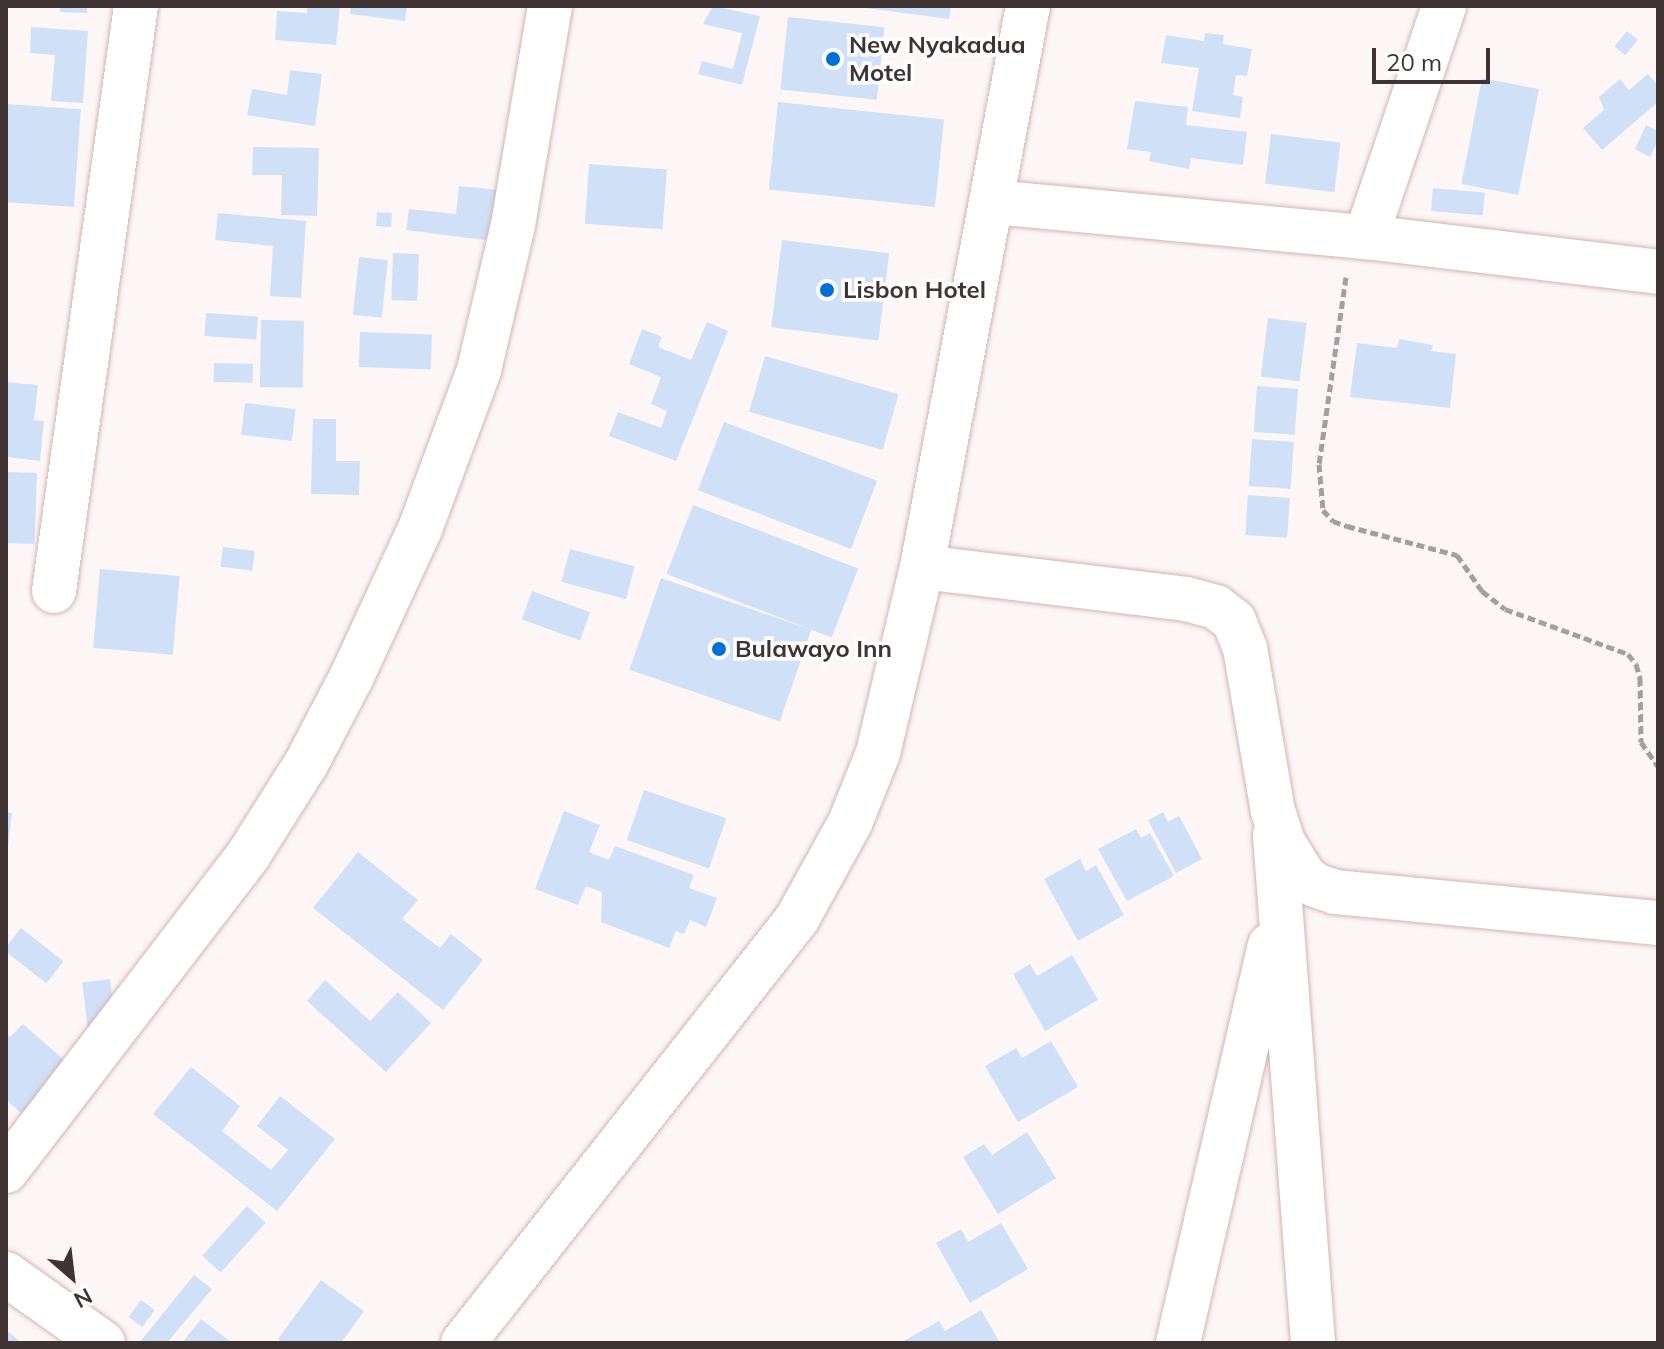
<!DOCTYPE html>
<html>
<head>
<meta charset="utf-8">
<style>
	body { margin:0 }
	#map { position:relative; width:1664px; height:1349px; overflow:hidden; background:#fdf6f6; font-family:Mulish,sans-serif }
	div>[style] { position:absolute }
	.building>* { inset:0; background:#d0e1f7; transform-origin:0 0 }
	.path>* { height:5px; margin-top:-2.5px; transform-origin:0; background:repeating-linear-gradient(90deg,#a79d9d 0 8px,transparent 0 12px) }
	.roads { filter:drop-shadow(0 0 2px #d3b4b3) drop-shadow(0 0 2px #d3b4b3) }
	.minor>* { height:44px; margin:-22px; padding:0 22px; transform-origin:22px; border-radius:22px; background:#fff }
	.major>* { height:44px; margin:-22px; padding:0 22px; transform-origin:22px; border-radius:22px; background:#fff }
	.dots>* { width:22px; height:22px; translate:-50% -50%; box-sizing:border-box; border:4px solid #fff; border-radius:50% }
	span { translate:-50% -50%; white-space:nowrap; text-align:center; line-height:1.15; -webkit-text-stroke:7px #fff; paint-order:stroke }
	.poi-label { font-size:24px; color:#403333; font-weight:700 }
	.left { translate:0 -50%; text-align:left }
	.frame { position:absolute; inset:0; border:8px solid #403333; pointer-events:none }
	.north { position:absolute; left:32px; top:1237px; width:80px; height:80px; -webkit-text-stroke:6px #fff; paint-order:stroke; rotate:152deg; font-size:22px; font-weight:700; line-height:32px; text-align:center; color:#403333 }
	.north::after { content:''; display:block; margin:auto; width:28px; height:36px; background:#403333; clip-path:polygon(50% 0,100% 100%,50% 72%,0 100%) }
	.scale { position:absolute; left:1372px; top:48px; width:118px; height:36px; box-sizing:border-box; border:4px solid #403333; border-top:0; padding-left:10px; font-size:24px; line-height:28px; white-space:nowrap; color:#403333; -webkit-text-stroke:6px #fff; paint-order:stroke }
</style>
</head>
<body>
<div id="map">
	<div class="building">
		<i style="clip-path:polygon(60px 6px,87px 6px,87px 13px,60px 12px)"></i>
		<i style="clip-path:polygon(307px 6px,340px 6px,336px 45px,275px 40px,277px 11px,307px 13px)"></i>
		<i style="clip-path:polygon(351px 6px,407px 6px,405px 21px,350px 14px)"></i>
		<i style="clip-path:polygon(713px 6px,760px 16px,742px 85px,698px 74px,702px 61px,733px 69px,742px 33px,703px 24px)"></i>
		<i style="clip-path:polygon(851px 6px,951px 6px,949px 19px)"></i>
		<i style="left:788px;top:17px;width:97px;height:73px;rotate:6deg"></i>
		<i style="clip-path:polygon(31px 27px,88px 31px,83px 103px,51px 101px,55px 55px,30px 53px)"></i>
		<i style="left:1627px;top:31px;width:14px;height:20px;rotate:39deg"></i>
		<i style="clip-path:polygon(1205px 33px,1224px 35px,1223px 44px,1252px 49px,1247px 76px,1236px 75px,1233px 95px,1243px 97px,1240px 118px,1192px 111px,1199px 68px,1161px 63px,1166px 35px,1204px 41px)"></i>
		<i style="clip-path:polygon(290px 70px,322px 74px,315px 126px,247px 115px,252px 89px,287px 95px)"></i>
		<i style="clip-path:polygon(1648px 74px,1658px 86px,1658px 102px,1602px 150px,1583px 128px,1604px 110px,1599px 97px,1620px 79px,1629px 90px)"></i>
		<i style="left:1482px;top:78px;width:58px;height:108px;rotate:11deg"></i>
		<i style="clip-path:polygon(1135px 101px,1188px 107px,1186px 125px,1247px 132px,1243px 165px,1191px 158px,1189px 169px,1149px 161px,1151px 152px,1127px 149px)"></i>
		<i style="left:778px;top:102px;width:167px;height:88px;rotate:6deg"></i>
		<i style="left:6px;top:104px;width:75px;height:98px;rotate:4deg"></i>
		<i style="clip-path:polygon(1646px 125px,1658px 131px,1658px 141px,1650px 157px,1635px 149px)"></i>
		<i style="left:1271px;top:134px;width:70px;height:50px;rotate:7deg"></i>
		<i style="clip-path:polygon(253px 147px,319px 148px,317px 216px,281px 215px,282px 175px,252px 175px)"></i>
		<i style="left:589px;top:164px;width:78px;height:60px;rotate:4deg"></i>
		<i style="clip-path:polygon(459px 186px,498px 190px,492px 241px,406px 230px,409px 209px,456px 214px)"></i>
		<i style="left:1433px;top:188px;width:52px;height:23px;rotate:5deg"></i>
		<i style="left:377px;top:212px;width:15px;height:14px;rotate:4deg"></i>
		<i style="clip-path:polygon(218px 213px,306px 221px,301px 298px,270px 296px,273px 246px,215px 240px)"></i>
		<i style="left:782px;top:240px;width:108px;height:88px;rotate:7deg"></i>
		<i style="left:393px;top:253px;width:26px;height:47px;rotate:2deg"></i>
		<i style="left:359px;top:257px;width:29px;height:58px;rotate:6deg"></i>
		<i style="left:206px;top:313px;width:52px;height:23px;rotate:4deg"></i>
		<i style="left:1268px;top:318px;width:39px;height:59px;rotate:7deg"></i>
		<i style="left:261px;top:320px;width:43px;height:67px;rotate:1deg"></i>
		<i style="clip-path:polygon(707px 322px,728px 331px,676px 461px,609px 436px,618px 412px,661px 428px,667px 411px,651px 404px,661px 377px,629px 364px,642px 329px,662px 337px,658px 347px,691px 360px)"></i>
		<i style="left:360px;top:332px;width:72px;height:35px;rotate:2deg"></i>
		<i style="clip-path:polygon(1399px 339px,1433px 345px,1431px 351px,1456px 354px,1450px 408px,1350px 397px,1357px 343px,1397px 348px)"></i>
		<i style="left:765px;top:356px;width:139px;height:58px;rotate:16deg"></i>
		<i style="left:214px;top:363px;width:39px;height:19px;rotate:1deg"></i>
		<i style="clip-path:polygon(6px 382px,38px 385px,34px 420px,44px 421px,40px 461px,6px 457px)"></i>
		<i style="left:1257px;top:386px;width:41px;height:46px;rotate:4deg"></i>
		<i style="left:245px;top:403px;width:51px;height:32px;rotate:7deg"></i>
		<i style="clip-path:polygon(313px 419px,336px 419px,336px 461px,360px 461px,359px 495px,311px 494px)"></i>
		<i style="left:724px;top:422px;width:164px;height:73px;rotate:21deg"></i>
		<i style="left:1252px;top:439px;width:42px;height:47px;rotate:4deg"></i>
		<i style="left:6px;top:472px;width:31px;height:71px;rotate:2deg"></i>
		<i style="left:1248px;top:495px;width:42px;height:40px;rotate:4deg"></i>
		<i style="left:693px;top:505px;width:177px;height:74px;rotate:21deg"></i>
		<i style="left:223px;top:547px;width:32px;height:20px;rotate:7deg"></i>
		<i style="left:570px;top:549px;width:67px;height:34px;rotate:15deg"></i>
		<i style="left:100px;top:569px;width:80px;height:79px;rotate:5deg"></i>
		<i style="left:661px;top:578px;width:159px;height:97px;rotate:19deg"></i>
		<i style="left:532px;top:591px;width:62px;height:30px;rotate:20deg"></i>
		<i style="left:644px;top:790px;width:87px;height:53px;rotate:19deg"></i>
		<i style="clip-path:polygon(564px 811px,600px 825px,589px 852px,609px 860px,615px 846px,694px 875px,689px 888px,717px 898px,706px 927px,690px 920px,684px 934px,676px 931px,669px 948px,601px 922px,602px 892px,586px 886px,578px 905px,535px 889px)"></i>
		<i style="clip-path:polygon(6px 812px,12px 813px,8px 845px,6px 845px)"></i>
		<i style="clip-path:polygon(1163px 812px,1168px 822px,1179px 816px,1202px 859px,1176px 873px,1148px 820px)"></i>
		<i style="clip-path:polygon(1136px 829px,1141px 838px,1150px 833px,1174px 876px,1127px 901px,1098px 849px)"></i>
		<i style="clip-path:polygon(358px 852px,418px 900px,402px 919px,440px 948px,451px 934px,483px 960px,443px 1010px,313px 908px)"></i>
		<i style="clip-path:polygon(1080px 859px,1086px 871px,1096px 865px,1124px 915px,1078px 941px,1044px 879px)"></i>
		<i style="left:21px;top:928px;width:54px;height:28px;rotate:38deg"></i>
		<i style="clip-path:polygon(1072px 955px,1098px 1000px,1045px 1031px,1013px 974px,1030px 964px,1037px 976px)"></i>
		<i style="left:110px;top:979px;width:46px;height:28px;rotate:83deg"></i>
		<i style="clip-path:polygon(325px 980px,370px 1021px,398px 992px,431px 1023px,386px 1072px,307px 1001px)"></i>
		<i style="clip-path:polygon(23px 1024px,71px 1066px,26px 1117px,6px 1100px,6px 1034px,10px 1037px)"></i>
		<i style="clip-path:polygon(1051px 1041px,1078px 1087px,1018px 1122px,985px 1066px,1016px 1048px,1022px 1058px)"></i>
		<i style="clip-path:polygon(191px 1067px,240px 1106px,222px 1131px,271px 1170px,288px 1150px,257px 1126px,280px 1096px,335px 1139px,277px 1211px,153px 1114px)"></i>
		<i style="clip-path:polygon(1027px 1132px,1056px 1178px,998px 1214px,963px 1157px,984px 1144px,992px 1155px)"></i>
		<i style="left:247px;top:1206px;width:25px;height:67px;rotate:42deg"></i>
		<i style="clip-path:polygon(1001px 1223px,1028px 1269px,970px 1303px,936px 1243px,961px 1229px,968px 1242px)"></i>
		<i style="clip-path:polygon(194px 1275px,212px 1289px,167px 1343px,139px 1343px)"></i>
		<i style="clip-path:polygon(321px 1280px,364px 1311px,341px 1343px,283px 1343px,278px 1339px)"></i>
		<i style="left:141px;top:1300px;width:17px;height:21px;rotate:36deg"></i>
		<i style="clip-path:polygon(981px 1310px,1000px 1343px,900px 1343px,939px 1321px,945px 1331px)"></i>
		<i style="clip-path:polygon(201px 1319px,232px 1343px,182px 1343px)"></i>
		<i style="clip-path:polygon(6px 1330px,22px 1343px,6px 1343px)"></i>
	</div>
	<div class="path">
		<i style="left:1346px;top:277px;width:189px;rotate:98.2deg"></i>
		<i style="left:1319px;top:464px;width:46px;rotate:85deg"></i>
		<i style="left:1323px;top:510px;width:15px;rotate:48deg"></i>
		<i style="left:1333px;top:521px;width:15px;rotate:20deg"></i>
		<i style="left:1347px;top:526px;width:114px;rotate:14.8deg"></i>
		<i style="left:1457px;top:555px;width:44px;rotate:55.2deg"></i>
		<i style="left:1482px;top:591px;width:29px;rotate:38deg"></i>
		<i style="left:1505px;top:609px;width:131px;rotate:20.1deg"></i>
		<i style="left:1628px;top:654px;width:13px;rotate:51deg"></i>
		<i style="left:1636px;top:664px;width:15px;rotate:74deg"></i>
		<i style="left:1640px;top:678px;width:64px;rotate:89.1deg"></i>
		<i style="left:1641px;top:742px;width:29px;rotate:55deg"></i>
	</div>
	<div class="roads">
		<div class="minor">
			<i style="left:993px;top:202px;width:375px;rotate:5.4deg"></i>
			<i style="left:1366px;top:237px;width:294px;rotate:6.8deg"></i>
			<i style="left:1366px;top:237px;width:244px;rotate:-71.3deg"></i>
			<i style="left:922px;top:567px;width:266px;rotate:6.9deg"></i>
			<i style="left:1186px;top:599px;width:31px;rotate:15deg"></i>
			<i style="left:1216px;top:607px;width:23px;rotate:38deg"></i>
			<i style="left:1234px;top:621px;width:29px;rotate:68deg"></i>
			<i style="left:1245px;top:648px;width:165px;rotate:80.3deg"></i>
			<i style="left:1273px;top:811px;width:35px;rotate:72deg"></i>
			<i style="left:1284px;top:844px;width:38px;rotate:58deg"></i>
			<i style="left:1304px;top:876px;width:14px;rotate:39deg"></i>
			<i style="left:1315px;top:885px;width:21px;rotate:19deg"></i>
			<i style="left:1335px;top:892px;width:324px;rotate:5.5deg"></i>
			<i style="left:54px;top:591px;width:591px;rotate:-82.02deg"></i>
			<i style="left:1275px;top:835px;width:509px;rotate:85.72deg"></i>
			<i style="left:6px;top:1171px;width:399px;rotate:-52.5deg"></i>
			<i style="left:249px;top:854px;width:107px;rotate:-57.7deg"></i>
			<i style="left:306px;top:764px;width:99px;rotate:-62.4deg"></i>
			<i style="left:352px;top:676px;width:162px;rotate:-65.2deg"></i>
			<i style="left:420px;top:529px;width:170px;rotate:-69.6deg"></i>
			<i style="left:479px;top:370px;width:149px;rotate:-76.8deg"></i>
			<i style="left:513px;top:225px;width:222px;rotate:-80.4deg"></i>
			<i style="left:6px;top:1274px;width:119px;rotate:35.4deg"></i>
			<i style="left:1178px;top:1343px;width:408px;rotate:-77deg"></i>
		</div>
		<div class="major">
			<i style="left:463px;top:1343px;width:540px;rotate:-51.77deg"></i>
			<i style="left:797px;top:919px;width:110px;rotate:-61.1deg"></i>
			<i style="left:850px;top:823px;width:75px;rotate:-68.2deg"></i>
			<i style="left:878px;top:753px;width:191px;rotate:-76.7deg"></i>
			<i style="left:922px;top:567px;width:571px;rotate:-79.3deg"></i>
		</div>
	</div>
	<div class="dots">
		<i style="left:833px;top:59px;background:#016fd7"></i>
		<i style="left:827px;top:290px;background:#016fd7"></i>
		<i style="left:719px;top:649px;background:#016fd7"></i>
	</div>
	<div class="poi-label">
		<span class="left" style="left:849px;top:59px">New Nyakadua<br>Motel</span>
		<span class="left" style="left:843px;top:290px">Lisbon Hotel</span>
		<span class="left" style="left:735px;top:649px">Bulawayo Inn</span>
	</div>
	<div class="frame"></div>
	<div class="north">N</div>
	<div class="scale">20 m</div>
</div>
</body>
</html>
